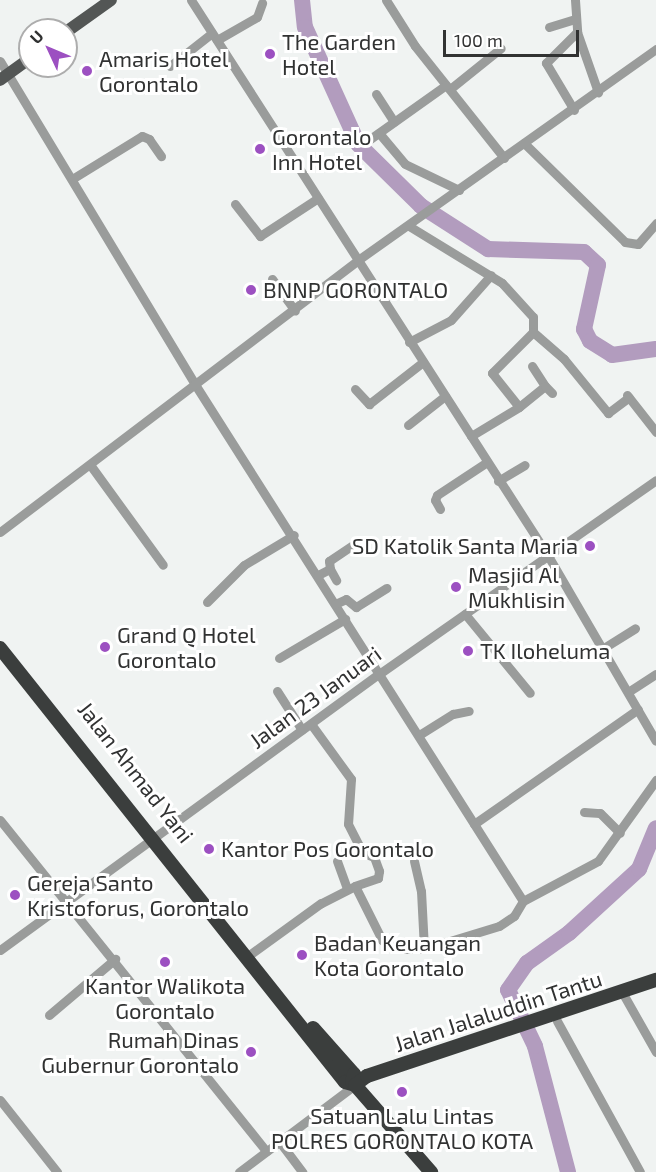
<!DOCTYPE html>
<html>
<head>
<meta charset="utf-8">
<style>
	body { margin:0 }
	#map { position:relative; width:656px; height:1172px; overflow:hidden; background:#f0f3f2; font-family:"Exo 2",sans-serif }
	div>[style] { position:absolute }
	.river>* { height:16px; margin:-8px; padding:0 8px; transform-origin:8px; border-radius:8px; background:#b29cbe }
	.minor>* { height:9px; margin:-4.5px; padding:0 4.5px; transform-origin:4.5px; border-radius:4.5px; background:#9a9c9b }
	.major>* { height:12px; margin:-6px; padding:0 6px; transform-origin:6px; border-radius:6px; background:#535655 }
	.highway>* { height:14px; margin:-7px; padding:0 7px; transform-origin:7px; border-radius:7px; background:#3b3e3d }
	.dots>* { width:16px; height:16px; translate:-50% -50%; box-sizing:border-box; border:3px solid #fff; border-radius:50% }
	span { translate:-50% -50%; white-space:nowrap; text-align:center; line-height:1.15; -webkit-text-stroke:6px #fff; paint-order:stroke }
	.poi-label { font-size:22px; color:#313232 }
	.left { translate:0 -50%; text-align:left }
	.right { translate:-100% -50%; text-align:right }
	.street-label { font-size:22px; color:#313232 }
	.north { position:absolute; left:18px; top:18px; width:60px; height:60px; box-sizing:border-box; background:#fff; border:2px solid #adadad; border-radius:50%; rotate:314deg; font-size:16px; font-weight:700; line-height:24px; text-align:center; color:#313232 }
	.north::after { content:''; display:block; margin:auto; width:21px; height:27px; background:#9c50c1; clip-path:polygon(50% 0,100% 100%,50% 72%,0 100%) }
	.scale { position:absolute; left:443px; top:30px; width:136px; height:27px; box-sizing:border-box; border:3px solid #313232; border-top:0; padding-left:8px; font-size:18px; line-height:21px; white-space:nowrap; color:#313232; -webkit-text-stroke:4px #fff; paint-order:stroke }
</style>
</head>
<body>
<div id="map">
	<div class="river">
		<i style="left:302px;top:0;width:27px;rotate:84deg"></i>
		<i style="left:305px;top:27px;width:128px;rotate:65.6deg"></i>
		<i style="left:358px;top:144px;width:88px;rotate:44.5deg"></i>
		<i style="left:421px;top:206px;width:80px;rotate:32.7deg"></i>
		<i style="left:488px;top:249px;width:96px;rotate:1.8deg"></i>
		<i style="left:584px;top:252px;width:19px;rotate:43deg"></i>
		<i style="left:598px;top:265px;width:66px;rotate:102.3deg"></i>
		<i style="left:584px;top:329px;width:13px;rotate:63deg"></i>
		<i style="left:590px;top:341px;width:26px;rotate:32deg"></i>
		<i style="left:612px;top:355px;width:44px;rotate:-7.8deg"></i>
		<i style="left:568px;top:1172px;width:130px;rotate:-104.7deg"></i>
		<i style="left:535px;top:1046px;width:62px;rotate:-115.7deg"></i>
		<i style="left:508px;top:990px;width:33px;rotate:-55deg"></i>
		<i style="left:527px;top:963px;width:52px;rotate:-35.5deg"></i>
		<i style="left:569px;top:933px;width:95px;rotate:-42.4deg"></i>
		<i style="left:639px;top:869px;width:44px;rotate:-67.5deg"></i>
	</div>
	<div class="minor">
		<i style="left:191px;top:0;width:659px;rotate:57.28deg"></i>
		<i style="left:547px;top:554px;width:216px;rotate:59.8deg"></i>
		<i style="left:386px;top:0;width:54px;rotate:57.8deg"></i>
		<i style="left:415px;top:46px;width:143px;rotate:51.5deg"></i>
		<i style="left:575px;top:0;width:32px;rotate:86deg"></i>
		<i style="left:577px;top:32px;width:64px;rotate:70.7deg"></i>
		<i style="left:549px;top:27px;width:28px;rotate:-17deg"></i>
		<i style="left:217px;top:40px;width:46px;rotate:-29.9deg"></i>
		<i style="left:257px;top:17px;width:15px;rotate:-70deg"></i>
		<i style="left:0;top:61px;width:380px;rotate:58.9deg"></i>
		<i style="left:196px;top:386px;width:610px;rotate:57.59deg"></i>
		<i style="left:523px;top:901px;width:17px;rotate:121deg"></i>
		<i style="left:514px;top:916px;width:18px;rotate:146deg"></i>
		<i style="left:499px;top:926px;width:78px;rotate:163deg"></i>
		<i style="left:424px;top:949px;width:23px;rotate:180deg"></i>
		<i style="left:401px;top:949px;width:21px;rotate:-155deg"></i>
		<i style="left:382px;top:940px;width:60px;rotate:-116.6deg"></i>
		<i style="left:355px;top:886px;width:38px;rotate:153deg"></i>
		<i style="left:321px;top:903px;width:94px;rotate:144.1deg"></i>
		<i style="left:170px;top:66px;width:53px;rotate:-38.2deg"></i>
		<i style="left:450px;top:89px;width:65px;rotate:-38.8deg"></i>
		<i style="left:376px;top:94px;width:33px;rotate:57deg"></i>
		<i style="left:574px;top:110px;width:55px;rotate:-120.8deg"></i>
		<i style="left:546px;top:63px;width:44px;rotate:-45deg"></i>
		<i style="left:379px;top:133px;width:40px;rotate:50deg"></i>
		<i style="left:405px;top:164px;width:60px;rotate:25.7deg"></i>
		<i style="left:370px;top:139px;width:93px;rotate:-35.4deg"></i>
		<i style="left:524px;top:143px;width:141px;rotate:44.4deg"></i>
		<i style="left:625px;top:242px;width:13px;rotate:9deg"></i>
		<i style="left:638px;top:244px;width:28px;rotate:-49deg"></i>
		<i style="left:72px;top:179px;width:82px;rotate:-31.6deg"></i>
		<i style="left:142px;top:136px;width:8px;rotate:23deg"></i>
		<i style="left:149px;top:139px;width:21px;rotate:55deg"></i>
		<i style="left:235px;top:204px;width:41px;rotate:52deg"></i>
		<i style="left:260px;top:236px;width:69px;rotate:-33.2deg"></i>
		<i style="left:409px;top:226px;width:109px;rotate:31.5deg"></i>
		<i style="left:502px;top:283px;width:46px;rotate:47.6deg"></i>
		<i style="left:533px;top:317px;width:15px;rotate:90deg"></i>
		<i style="left:533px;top:332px;width:58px;rotate:135deg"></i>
		<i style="left:492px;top:373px;width:43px;rotate:51.5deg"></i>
		<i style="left:272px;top:279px;width:39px;rotate:54deg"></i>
		<i style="left:533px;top:332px;width:41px;rotate:41.1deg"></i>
		<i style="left:564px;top:359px;width:70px;rotate:50.8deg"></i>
		<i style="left:608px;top:413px;width:26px;rotate:-37deg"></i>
		<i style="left:409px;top:342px;width:47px;rotate:-27.6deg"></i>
		<i style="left:451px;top:320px;width:60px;rotate:-48.4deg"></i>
		<i style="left:532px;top:366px;width:24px;rotate:57deg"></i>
		<i style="left:355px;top:389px;width:21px;rotate:47deg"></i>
		<i style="left:369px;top:404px;width:68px;rotate:-37.9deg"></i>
		<i style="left:627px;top:395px;width:47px;rotate:51.9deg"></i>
		<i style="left:408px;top:425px;width:47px;rotate:-38.1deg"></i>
		<i style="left:471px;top:436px;width:56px;rotate:-31.1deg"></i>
		<i style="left:519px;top:407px;width:33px;rotate:-39deg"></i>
		<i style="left:545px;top:386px;width:10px;rotate:45deg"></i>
		<i style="left:91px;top:466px;width:122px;rotate:54deg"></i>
		<i style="left:498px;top:481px;width:31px;rotate:-31deg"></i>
		<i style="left:440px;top:509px;width:10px;rotate:-119deg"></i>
		<i style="left:435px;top:500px;width:5px;rotate:-68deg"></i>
		<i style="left:437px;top:495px;width:60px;rotate:-33.4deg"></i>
		<i style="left:0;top:532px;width:450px;rotate:-37.2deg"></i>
		<i style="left:358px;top:260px;width:365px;rotate:-35.3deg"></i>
		<i style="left:330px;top:569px;width:13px;rotate:61deg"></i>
		<i style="left:318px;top:575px;width:13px;rotate:-27deg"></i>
		<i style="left:330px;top:569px;width:8px;rotate:-97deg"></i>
		<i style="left:329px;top:561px;width:32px;rotate:-34deg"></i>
		<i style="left:207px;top:602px;width:52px;rotate:-45deg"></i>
		<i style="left:244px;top:565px;width:58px;rotate:-31deg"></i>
		<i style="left:335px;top:604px;width:12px;rotate:-24deg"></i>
		<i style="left:346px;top:599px;width:13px;rotate:39deg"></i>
		<i style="left:356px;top:607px;width:36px;rotate:-32deg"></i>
		<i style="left:465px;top:614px;width:102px;rotate:50.6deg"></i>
		<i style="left:602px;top:649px;width:39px;rotate:-32deg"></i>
		<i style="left:279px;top:658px;width:77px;rotate:-30.6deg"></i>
		<i style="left:277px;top:691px;width:46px;rotate:57.3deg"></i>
		<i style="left:628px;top:692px;width:33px;rotate:-33deg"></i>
		<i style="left:311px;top:724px;width:68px;rotate:54deg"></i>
		<i style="left:351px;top:779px;width:45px;rotate:93.8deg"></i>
		<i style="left:348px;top:824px;width:33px;rotate:63deg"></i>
		<i style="left:363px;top:853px;width:12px;rotate:20deg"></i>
		<i style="left:374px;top:857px;width:15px;rotate:70deg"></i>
		<i style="left:379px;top:871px;width:7px;rotate:98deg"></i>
		<i style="left:378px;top:878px;width:24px;rotate:161deg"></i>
		<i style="left:419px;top:735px;width:40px;rotate:-32deg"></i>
		<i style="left:453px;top:714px;width:16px;rotate:-11deg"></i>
		<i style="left:584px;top:812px;width:16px;rotate:4deg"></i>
		<i style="left:600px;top:813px;width:28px;rotate:45deg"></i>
		<i style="left:0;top:820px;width:425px;rotate:51.2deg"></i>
		<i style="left:474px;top:824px;width:200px;rotate:-35deg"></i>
		<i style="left:337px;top:861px;width:30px;rotate:70deg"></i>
		<i style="left:414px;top:861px;width:31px;rotate:77deg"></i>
		<i style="left:421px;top:891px;width:58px;rotate:87deg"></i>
		<i style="left:523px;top:901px;width:85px;rotate:-28.1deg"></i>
		<i style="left:598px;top:861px;width:100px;rotate:-54.4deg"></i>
		<i style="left:0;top:950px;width:469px;rotate:-36.1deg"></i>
		<i style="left:379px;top:674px;width:338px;rotate:-35deg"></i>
		<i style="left:622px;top:992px;width:69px;rotate:60.5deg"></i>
		<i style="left:49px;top:1015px;width:87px;rotate:-40.3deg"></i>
		<i style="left:557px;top:1021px;width:172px;rotate:61.2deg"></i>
		<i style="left:0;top:1100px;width:92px;rotate:51.6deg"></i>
		<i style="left:279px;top:1141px;width:39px;rotate:53deg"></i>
		<i style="left:239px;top:1172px;width:145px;rotate:-36.9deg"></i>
	</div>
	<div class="major">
		<i style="left:66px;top:32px;width:55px;rotate:-35.4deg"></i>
		<i style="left:0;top:80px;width:37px;rotate:-36deg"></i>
	</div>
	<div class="highway">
		<i style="left:0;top:648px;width:554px;rotate:51.52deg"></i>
		<i style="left:345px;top:1082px;width:10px;rotate:17deg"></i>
		<i style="left:355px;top:1085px;width:116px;rotate:48.9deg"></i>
		<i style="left:313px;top:1028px;width:62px;rotate:48.3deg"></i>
		<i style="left:354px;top:1074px;width:8px;rotate:104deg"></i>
		<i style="left:355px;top:1085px;width:15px;rotate:-37deg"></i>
		<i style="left:367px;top:1076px;width:305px;rotate:-18.4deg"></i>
	</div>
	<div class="dots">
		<i style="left:270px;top:54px;background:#9c50c1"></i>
		<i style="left:87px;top:71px;background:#9c50c1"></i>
		<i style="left:260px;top:149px;background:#9c50c1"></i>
		<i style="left:251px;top:290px;background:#9c50c1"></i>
		<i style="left:590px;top:546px;background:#9c50c1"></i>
		<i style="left:456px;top:587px;background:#9c50c1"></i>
		<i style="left:105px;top:647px;background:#9c50c1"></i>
		<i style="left:468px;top:651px;background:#9c50c1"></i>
		<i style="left:209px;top:849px;background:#9c50c1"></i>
		<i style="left:15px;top:895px;background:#9c50c1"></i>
		<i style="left:302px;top:955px;background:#9c50c1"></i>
		<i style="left:165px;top:962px;background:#9c50c1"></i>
		<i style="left:251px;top:1052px;background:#9c50c1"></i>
		<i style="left:402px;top:1092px;background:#9c50c1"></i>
	</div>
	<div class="poi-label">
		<span class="left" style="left:282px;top:54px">The Garden<br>Hotel</span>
		<span class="left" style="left:99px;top:71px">Amaris Hotel<br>Gorontalo</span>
		<span class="left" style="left:272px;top:149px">Gorontalo<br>Inn Hotel</span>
		<span class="left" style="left:263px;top:290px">BNNP GORONTALO</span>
		<span class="right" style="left:578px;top:546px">SD Katolik Santa Maria</span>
		<span class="left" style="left:468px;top:587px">Masjid Al<br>Mukhlisin</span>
		<span class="left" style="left:117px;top:647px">Grand Q Hotel<br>Gorontalo</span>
		<span class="left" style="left:480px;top:651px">TK Iloheluma</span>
		<span class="left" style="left:221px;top:849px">Kantor Pos Gorontalo</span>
		<span class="left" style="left:27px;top:895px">Gereja Santo<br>Kristoforus, Gorontalo</span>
		<span class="left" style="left:314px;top:955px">Badan Keuangan<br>Kota Gorontalo</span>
		<span style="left:165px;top:998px">Kantor Walikota<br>Gorontalo</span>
		<span class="right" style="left:239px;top:1052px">Rumah Dinas<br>Gubernur Gorontalo</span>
		<span style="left:402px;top:1128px">Satuan Lalu Lintas<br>POLRES GORONTALO KOTA</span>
	</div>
	<div class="street-label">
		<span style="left:315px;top:697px;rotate:-36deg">Jalan 23 Januari</span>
		<span style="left:136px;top:772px;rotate:52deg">Jalan Ahmad Yani</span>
		<span style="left:498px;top:1011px;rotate:-18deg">Jalan Jalaluddin Tantu</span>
	</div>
	<div class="north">U</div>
	<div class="scale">100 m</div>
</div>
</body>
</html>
